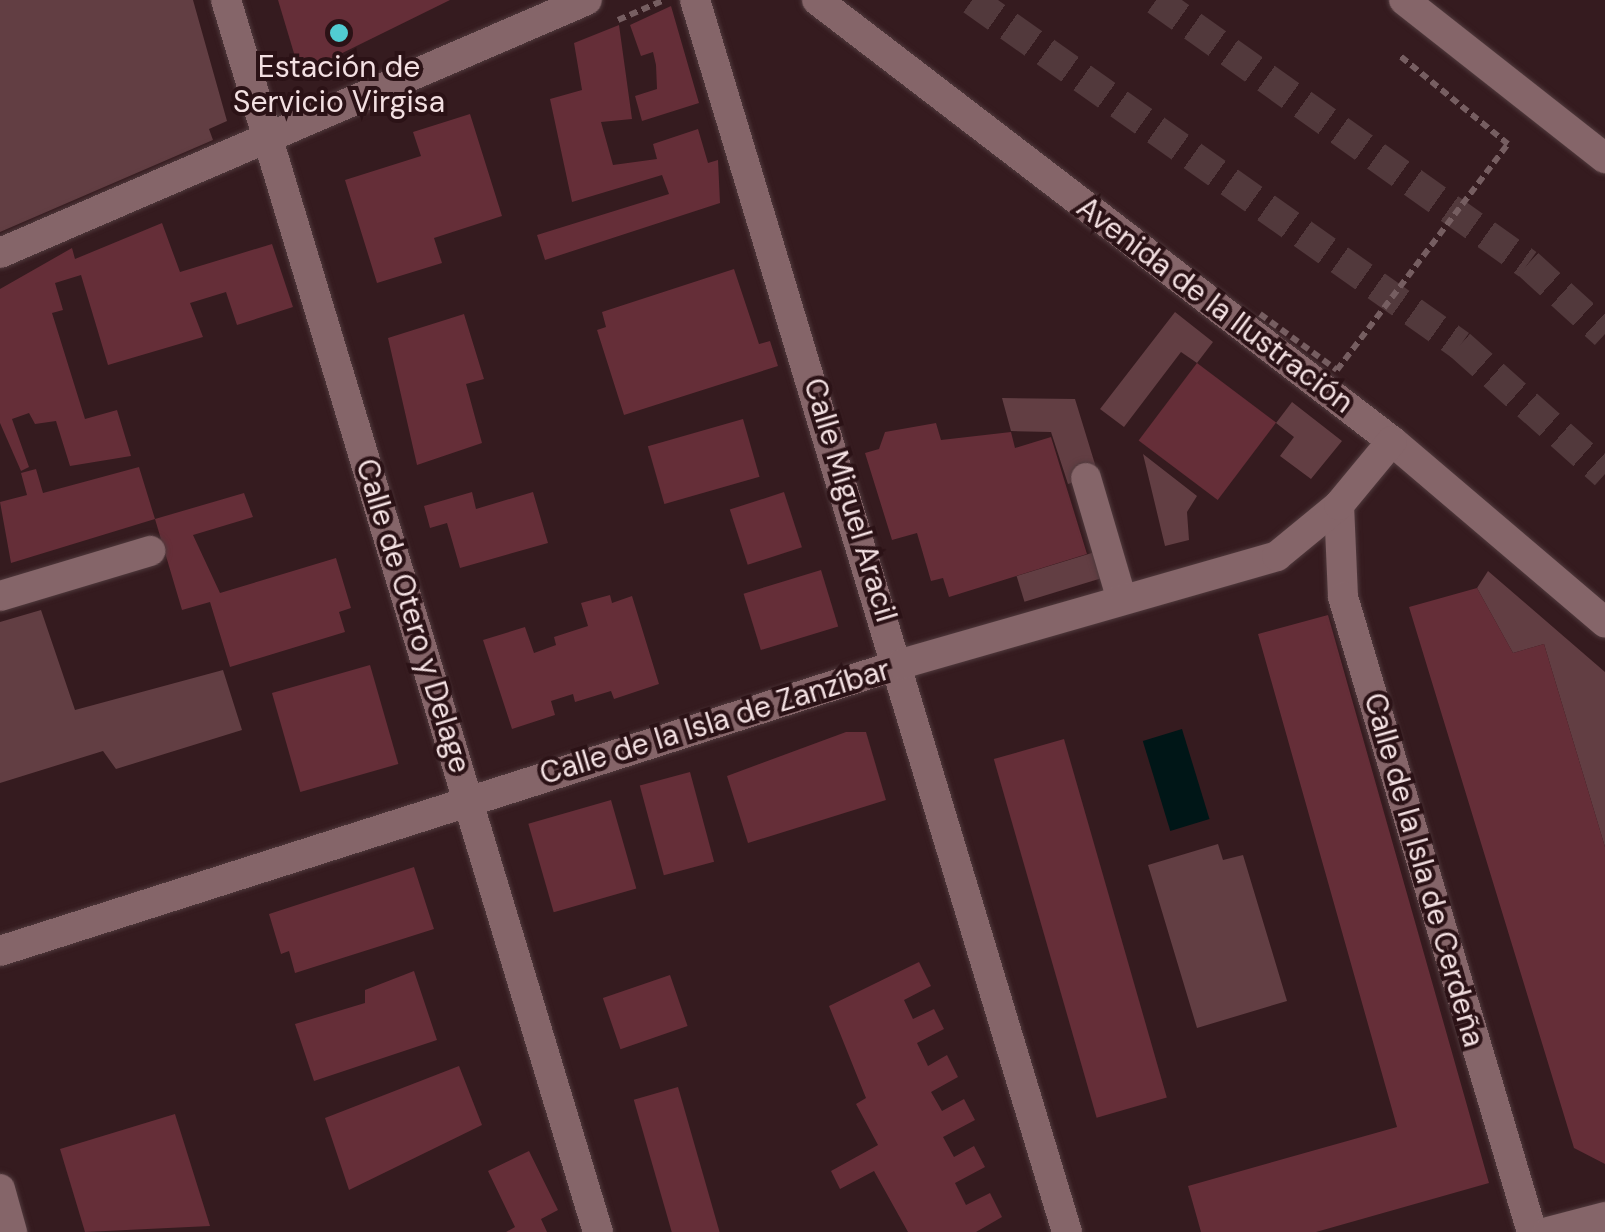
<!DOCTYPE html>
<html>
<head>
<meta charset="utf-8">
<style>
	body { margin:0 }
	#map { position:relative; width:1605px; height:1232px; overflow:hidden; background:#351b1f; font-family:"DM Sans",sans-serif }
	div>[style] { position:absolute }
	.green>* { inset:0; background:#623e43; transform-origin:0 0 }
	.water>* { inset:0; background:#001617; transform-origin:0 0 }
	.building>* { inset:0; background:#652e38; transform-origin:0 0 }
	.highway-tunnel>* { height:30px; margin-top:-15px; transform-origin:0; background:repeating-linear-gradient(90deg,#52393c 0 30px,transparent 0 45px) }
	.path>* { height:6px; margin-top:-3px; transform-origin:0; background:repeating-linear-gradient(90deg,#765e61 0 8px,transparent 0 13px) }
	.roads { filter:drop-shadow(0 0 2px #503a3d) drop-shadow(0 0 2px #503a3d) }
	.minor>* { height:30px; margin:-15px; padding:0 15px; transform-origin:15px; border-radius:15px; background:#856569 }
	.path-bridge>* { height:6px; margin-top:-3px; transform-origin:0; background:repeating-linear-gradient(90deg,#765e61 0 8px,transparent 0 13px) }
	.dots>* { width:28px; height:28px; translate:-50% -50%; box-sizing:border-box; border:5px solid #2b1216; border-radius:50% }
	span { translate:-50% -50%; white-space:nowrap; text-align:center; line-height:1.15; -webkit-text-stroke:8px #2b1216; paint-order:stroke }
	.poi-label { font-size:30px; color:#f3e0e2 }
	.street-label { font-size:30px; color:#f3e0e2 }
</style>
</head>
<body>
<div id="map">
	<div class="green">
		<i style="clip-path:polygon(0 0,193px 0,227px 121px,209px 129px,213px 140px,0 232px)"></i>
		<i style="clip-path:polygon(1175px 312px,1213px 342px,1197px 363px,1181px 352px,1124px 427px,1100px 409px)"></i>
		<i style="clip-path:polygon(1002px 398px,1075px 399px,1098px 474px,1068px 484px,1051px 432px,1011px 431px)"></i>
		<i style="clip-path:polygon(1292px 402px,1342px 441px,1311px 479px,1280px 456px,1294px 437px,1276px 423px)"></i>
		<i style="clip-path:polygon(1143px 454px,1197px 496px,1187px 512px,1189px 540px,1165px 546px)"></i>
		<i style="left:1095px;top:552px;width:27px;height:82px;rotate:73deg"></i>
		<i style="clip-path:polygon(1488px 571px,1605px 672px,1605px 847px,1544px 644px,1513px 653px,1477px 588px)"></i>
		<i style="clip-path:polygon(41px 610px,75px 710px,223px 670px,242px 730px,116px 769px,103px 751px,0 783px,0 622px)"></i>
		<i style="clip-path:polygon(1218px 844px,1223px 860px,1243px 855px,1287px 1001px,1197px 1028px,1148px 865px)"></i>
	</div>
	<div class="water">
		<i style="left:1182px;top:729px;width:94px;height:41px;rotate:73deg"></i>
	</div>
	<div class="building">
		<i style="clip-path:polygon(278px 0,450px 0,318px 65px,296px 60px)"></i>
		<i style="clip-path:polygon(671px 6px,699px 103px,642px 121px,635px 96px,657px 89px,656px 65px,653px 52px,641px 56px,630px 25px)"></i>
		<i style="clip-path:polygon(619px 25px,632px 119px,601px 122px,613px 165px,657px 159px,653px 144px,698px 129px,708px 163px,718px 160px,720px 203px,545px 260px,537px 235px,669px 194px,662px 175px,572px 202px,550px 99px,582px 90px,574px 43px)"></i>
		<i style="clip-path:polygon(470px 114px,502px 216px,434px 238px,442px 263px,377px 283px,345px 180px,421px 156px,413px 132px)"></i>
		<i style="clip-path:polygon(162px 223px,180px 272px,272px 244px,293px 307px,237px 325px,226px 292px,190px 303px,203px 337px,108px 365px,81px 275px,55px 283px,63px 310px,52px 313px,85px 419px,117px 410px,131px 456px,70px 466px,56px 421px,35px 424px,29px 413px,12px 419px,29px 467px,21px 471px,0 423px,0 289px,72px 248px,75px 259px)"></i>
		<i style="clip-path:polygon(734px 269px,759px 344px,770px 341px,778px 366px,624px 415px,597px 330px,606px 327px,602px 312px)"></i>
		<i style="clip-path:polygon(464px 314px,484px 379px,466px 384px,482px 443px,417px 465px,388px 338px)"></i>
		<i style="left:1197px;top:363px;width:99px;height:97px;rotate:37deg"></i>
		<i style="left:743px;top:419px;width:60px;height:99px;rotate:74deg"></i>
		<i style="clip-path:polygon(936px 423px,941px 440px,1011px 432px,1015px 448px,1051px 437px,1087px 554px,949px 597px,943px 578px,931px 581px,917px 533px,892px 540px,865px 453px,879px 449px,885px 432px)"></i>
		<i style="clip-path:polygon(139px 467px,155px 519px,244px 493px,253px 517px,193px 535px,220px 593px,336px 558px,351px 608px,339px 612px,345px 632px,230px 667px,210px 602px,182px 610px,155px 519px,11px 563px,0 502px,27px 495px,21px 473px,36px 469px,43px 493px)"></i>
		<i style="clip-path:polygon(472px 492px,476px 509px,533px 492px,548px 543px,460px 568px,447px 523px,430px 528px,424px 506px)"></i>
		<i style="left:784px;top:492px;width:58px;height:57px;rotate:72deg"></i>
		<i style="left:821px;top:570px;width:59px;height:81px;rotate:73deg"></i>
		<i style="clip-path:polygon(1477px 588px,1513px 653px,1544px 644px,1605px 847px,1605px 1164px,1574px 1148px,1409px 607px)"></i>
		<i style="clip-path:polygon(610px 595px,612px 603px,632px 596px,659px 684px,614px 699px,611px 691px,575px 702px,573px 694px,551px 701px,555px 715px,512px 729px,483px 640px,525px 627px,534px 653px,556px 645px,554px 637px,588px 626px,581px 603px)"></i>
		<i style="clip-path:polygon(1328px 615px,1489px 1183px,1316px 1232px,1201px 1232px,1188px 1186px,1397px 1127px,1258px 634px)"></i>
		<i style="left:370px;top:665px;width:103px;height:102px;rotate:74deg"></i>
		<i style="clip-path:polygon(846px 732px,866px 732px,886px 800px,748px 843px,727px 776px)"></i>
		<i style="left:1064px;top:739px;width:373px;height:73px;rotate:74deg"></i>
		<i style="left:690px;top:772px;width:93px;height:52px;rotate:75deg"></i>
		<i style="left:611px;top:800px;width:92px;height:86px;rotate:74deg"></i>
		<i style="clip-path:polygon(414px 867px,434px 929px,295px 973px,289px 951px,281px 954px,269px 914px)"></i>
		<i style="clip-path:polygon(919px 962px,931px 986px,904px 1000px,913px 1019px,934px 1009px,944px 1029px,917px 1043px,928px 1066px,947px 1055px,958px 1077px,931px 1092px,942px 1111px,964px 1099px,975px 1120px,943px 1137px,954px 1157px,974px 1146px,985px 1167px,955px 1183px,966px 1205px,990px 1193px,1002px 1217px,976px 1232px,908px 1232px,874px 1171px,840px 1189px,831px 1171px,878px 1145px,856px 1104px,866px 1098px,829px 1006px)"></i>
		<i style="clip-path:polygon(414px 971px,437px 1040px,314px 1081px,295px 1024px,365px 1003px,365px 990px)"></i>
		<i style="left:670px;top:975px;width:54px;height:71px;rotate:71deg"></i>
		<i style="clip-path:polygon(459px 1066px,482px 1125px,349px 1190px,325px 1118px)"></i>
		<i style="left:678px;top:1087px;width:151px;height:46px;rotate:74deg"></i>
		<i style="clip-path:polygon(175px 1114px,210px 1226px,85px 1232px,60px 1149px)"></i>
		<i style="clip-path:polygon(529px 1151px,558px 1210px,541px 1219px,547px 1232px,506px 1232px,515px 1227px,488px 1171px)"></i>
	</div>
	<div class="highway-tunnel">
		<i style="left:972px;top:0;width:598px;rotate:35.26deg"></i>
		<i style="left:1460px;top:345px;width:194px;rotate:41.7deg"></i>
		<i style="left:1156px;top:0;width:456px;rotate:35.4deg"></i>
		<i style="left:1528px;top:264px;width:104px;rotate:42.3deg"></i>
	</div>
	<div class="path">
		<i style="left:618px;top:20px;width:48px;rotate:-23.4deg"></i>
	</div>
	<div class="roads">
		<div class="minor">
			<i style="left:226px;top:0;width:1287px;rotate:73.2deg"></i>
			<i style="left:695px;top:0;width:1287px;rotate:73.2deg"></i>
			<i style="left:817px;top:0;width:725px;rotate:37.49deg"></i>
			<i style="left:1392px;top:441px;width:280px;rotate:40.4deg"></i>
			<i style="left:1404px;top:0;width:256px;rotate:38.2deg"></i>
			<i style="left:0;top:253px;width:639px;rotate:-23.32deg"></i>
			<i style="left:1086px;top:478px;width:127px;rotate:73.6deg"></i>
			<i style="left:1339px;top:505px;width:92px;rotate:87.5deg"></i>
			<i style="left:1343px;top:597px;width:663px;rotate:73.43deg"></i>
			<i style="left:0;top:596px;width:157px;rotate:-16.7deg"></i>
			<i style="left:0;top:951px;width:946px;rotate:-17.67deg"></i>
			<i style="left:901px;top:664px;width:391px;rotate:-16deg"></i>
			<i style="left:1277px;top:556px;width:80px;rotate:-39.4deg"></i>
			<i style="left:1339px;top:505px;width:83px;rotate:-50.4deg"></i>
			<i style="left:0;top:1189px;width:45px;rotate:74.4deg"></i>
			<i style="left:1548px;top:1232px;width:59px;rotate:-14.7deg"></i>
		</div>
	</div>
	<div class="path-bridge">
		<i style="left:1260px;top:314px;width:95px;rotate:36deg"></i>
		<i style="left:1337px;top:370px;width:283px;rotate:-52.9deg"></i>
		<i style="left:1508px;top:144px;width:141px;rotate:-140.8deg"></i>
	</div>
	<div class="dots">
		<i style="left:339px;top:33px;background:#51ccd2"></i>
	</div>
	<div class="poi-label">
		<span style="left:339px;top:84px">Estación de<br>Servicio Virgisa</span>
	</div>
	<div class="street-label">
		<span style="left:1215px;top:305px;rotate:37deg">Avenida de la Ilustración</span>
		<span style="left:850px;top:500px;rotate:73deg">Calle Miguel Aracil</span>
		<span style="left:413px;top:616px;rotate:73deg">Calle de Otero y Delage</span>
		<span style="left:715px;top:722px;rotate:-17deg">Calle de la Isla de Zanzíbar</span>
		<span style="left:1424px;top:870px;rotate:74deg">Calle de la Isla de Cerdeña</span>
	</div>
</div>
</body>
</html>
